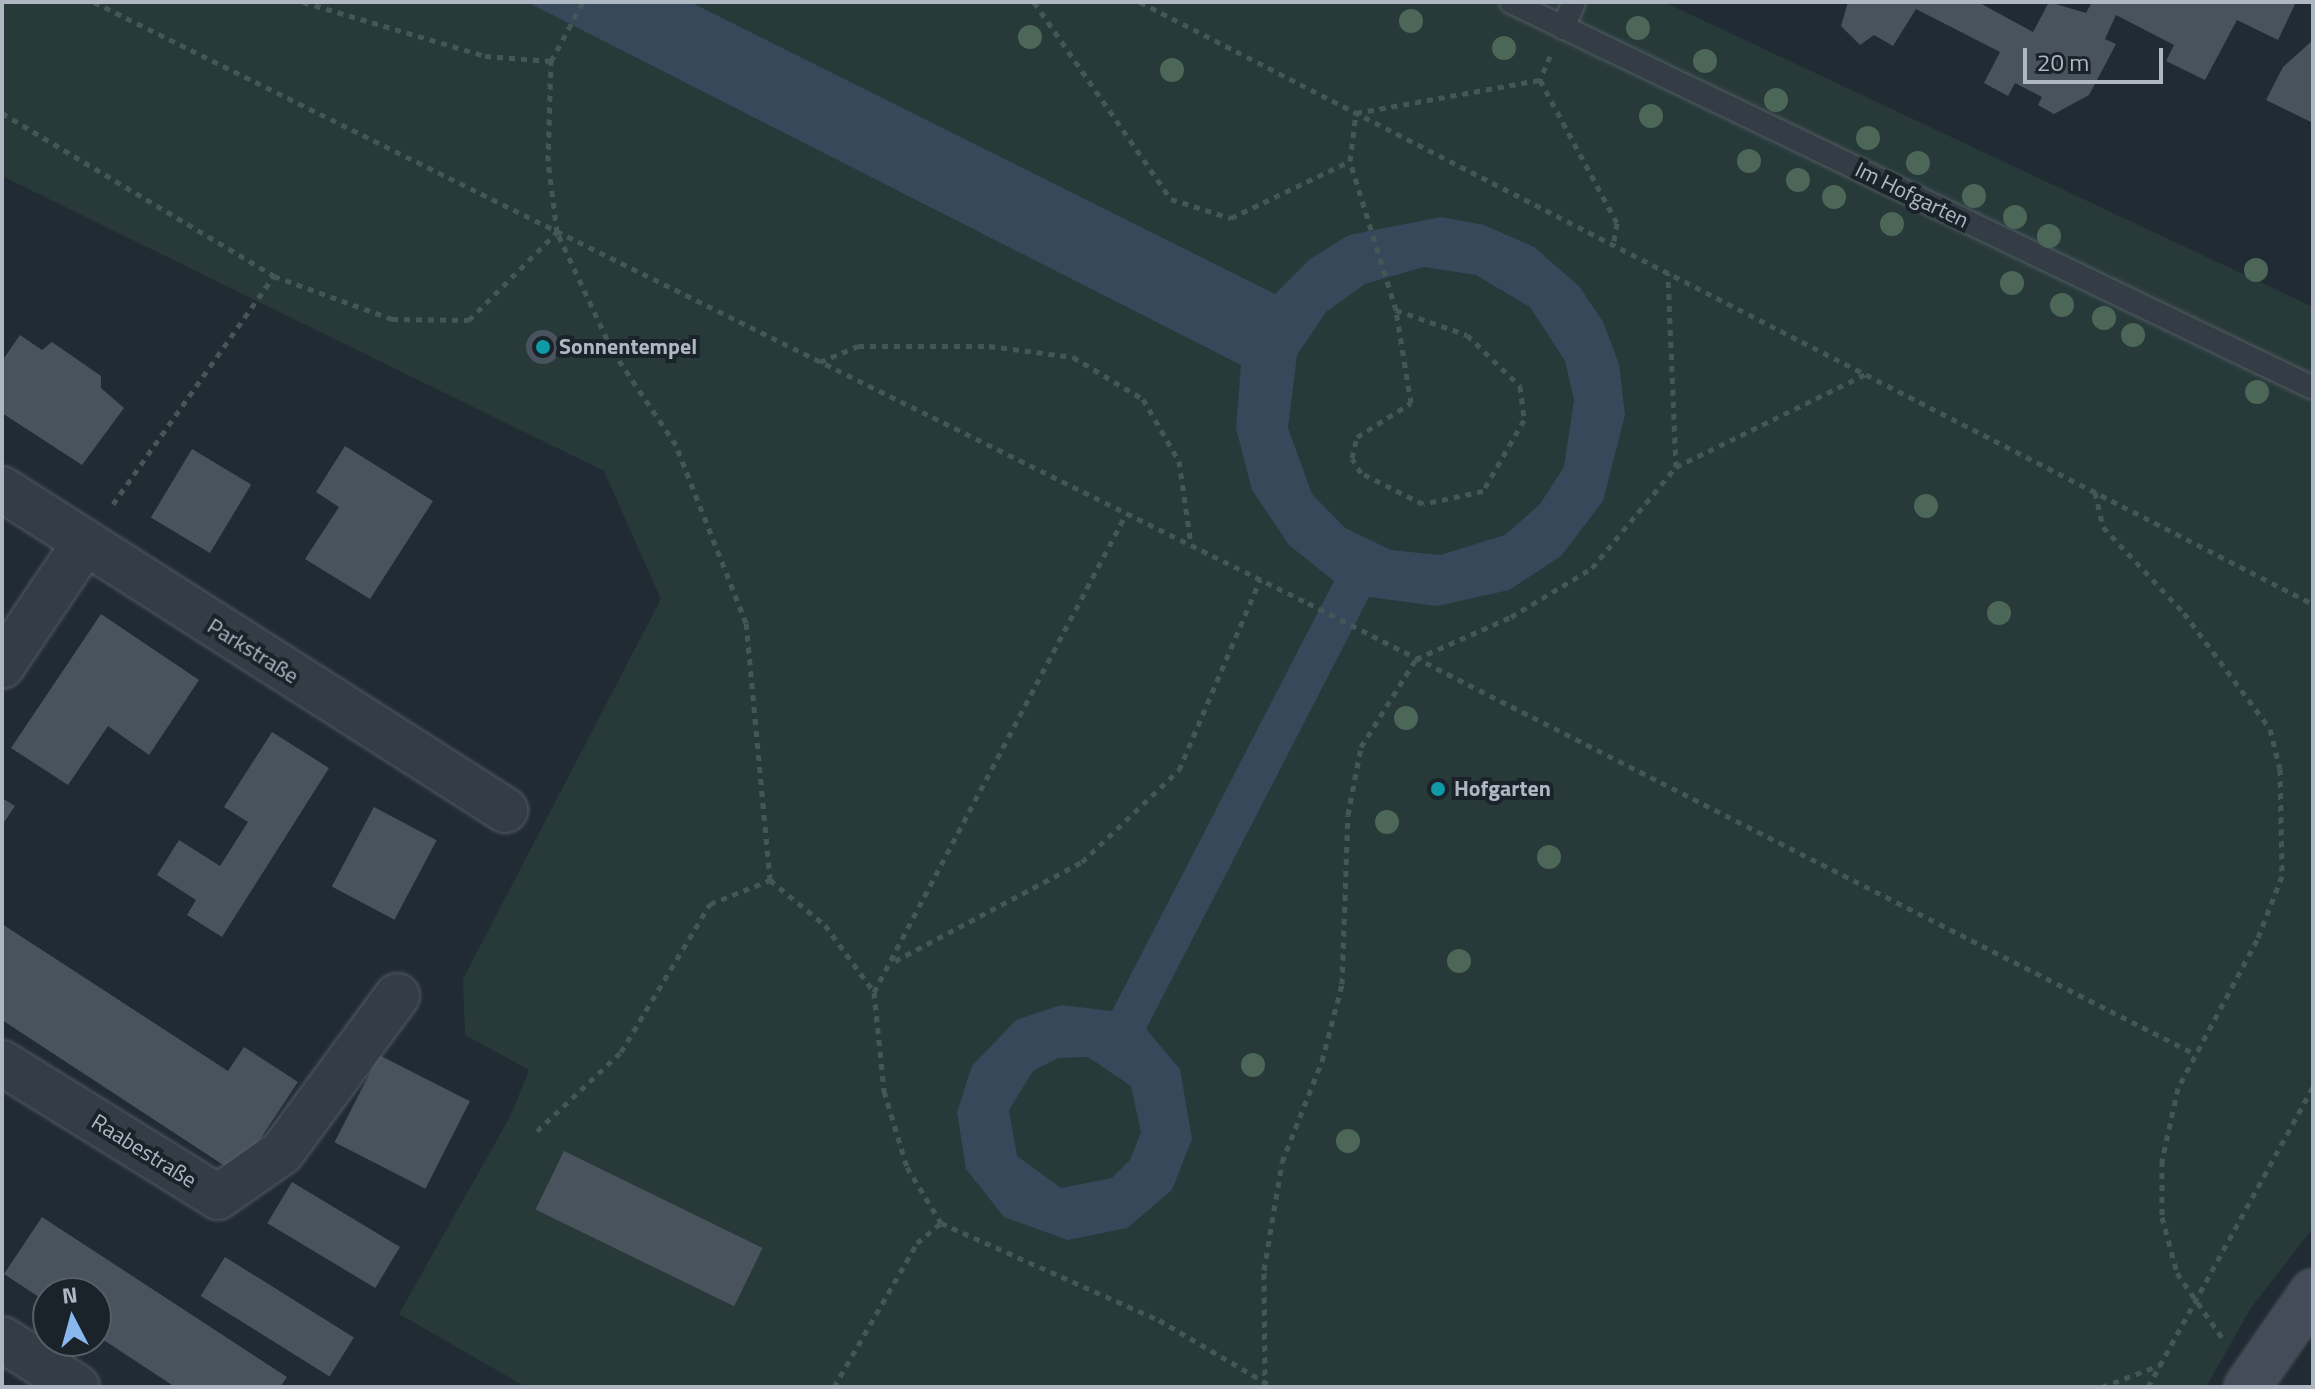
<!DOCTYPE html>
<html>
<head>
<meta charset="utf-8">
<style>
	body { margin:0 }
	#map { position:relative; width:2315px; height:1389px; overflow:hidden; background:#212b34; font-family:"Titillium Web",sans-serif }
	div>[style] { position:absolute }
	.green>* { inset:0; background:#273a39 }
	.water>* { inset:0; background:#36485a }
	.building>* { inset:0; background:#48535e; transform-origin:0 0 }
	.round { border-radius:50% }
	.path>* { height:5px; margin-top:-2.5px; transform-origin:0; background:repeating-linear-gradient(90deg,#455657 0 6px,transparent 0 12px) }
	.roads { filter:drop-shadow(0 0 2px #525b63) drop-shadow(0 0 2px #525b63) }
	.service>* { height:22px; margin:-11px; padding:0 11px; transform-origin:11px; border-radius:11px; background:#343d45 }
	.minor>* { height:44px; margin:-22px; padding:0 22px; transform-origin:22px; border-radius:22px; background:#343d45 }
	.secondary>* { height:44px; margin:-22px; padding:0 22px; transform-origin:22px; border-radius:22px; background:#434c58 }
	.trees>* { width:24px; height:24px; margin:-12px; border-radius:50%; background:#4c6658 }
	.dots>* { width:22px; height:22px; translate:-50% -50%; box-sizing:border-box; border:4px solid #1a222a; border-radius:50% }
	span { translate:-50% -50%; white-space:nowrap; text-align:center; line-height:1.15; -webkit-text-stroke:8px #1a222a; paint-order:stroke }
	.street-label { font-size:22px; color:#afb8c2 }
	.poi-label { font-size:22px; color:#afb8c2; font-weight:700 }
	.left { translate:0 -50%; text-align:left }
	.frame { position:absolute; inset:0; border:4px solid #afb8c2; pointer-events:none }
	.north { position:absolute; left:32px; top:1277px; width:80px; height:80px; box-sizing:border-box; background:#1a222a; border:2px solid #565e67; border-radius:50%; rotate:354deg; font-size:22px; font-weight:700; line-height:32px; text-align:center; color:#afb8c2 }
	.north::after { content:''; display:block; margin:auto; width:28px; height:36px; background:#88b8ee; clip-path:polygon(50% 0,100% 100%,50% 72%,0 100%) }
	.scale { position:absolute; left:2023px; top:48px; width:140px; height:36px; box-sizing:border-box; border:4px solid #afb8c2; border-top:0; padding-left:10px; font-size:24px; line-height:28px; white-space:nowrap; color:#afb8c2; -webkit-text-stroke:6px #1a222a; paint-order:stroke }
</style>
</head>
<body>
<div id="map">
	<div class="green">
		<i style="clip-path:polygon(2px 2px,1664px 2px,2313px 307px,2313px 1228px,2251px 1308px,2206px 1387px,526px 1387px,399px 1314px,511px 1115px,529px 1070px,465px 1035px,463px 979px,661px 599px,604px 471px,2px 176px)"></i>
	</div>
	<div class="water">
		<i style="clip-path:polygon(evenodd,527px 2px,690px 2px,1275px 294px,1310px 259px,1349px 235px,1441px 217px,1484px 225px,1534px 247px,1579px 286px,1603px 322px,1619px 364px,1625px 415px,1603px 501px,1561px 556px,1509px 590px,1437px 606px,1369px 597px,1146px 1029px,1180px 1069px,1192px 1139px,1172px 1190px,1127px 1228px,1068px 1240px,1004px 1217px,966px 1169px,957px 1112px,972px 1066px,1016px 1020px,1061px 1005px,1112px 1011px,1334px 581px,1289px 545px,1252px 490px,1236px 428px,1241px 365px,527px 2px,1424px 267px,1476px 275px,1530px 307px,1565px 361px,1574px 400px,1564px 467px,1540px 504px,1505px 535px,1440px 555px,1391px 550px,1345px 528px,1312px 494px,1288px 428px,1297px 355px,1326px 312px,1365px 284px,1424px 267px,527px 2px,1088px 1057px,1131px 1086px,1141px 1132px,1130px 1160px,1112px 1178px,1061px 1188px,1017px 1156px,1009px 1110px,1033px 1071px,1058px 1058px,1088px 1057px)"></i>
	</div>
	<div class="building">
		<i style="clip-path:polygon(1848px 2px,1978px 2px,2033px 32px,2049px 2px,2086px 13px,2092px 2px,2296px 2px,2278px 40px,2237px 20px,2205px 80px,2166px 61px,2174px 45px,2116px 15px,2105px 39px,2116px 44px,2089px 95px,2054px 114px,2038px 105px,2042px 97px,2015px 83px,2008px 96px,1984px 83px,2000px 52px,1916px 9px,1893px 46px,1874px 35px,1860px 45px,1841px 26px)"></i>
		<i style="clip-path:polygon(2313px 40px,2313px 123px,2266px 100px,2283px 67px)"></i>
		<i class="round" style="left:526px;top:330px;width:34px;height:34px"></i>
		<i style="clip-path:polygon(20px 335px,42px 350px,52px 342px,101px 376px,101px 388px,124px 408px,82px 465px,2px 413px,2px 361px)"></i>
		<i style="clip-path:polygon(345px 446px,433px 501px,370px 599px,305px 559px,339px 507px,316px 492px)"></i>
		<i style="left:192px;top:449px;width:69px;height:80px;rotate:31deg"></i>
		<i style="clip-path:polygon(101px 614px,199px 680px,149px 755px,108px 726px,68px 785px,11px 748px)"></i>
		<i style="clip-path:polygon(272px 732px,329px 768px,222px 937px,187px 915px,196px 900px,157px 875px,179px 840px,220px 866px,248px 822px,224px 807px)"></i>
		<i style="clip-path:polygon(2px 798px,15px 806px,2px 825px)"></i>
		<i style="left:374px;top:807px;width:71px;height:90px;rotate:28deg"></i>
		<i style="clip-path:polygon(2px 924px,228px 1071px,244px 1047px,298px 1082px,237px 1174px,2px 1020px)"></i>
		<i style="left:379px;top:1055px;width:102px;height:98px;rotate:27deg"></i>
		<i style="left:564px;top:1151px;width:221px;height:65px;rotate:26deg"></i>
		<i style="left:292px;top:1182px;width:126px;height:48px;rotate:31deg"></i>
		<i style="clip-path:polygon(42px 1217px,287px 1377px,280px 1387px,175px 1387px,96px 1335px,96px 1293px,48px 1293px,48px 1303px,4px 1274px)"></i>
		<i style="left:225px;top:1257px;width:152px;height:46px;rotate:32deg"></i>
	</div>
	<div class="path">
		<i style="left:94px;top:2px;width:1355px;rotate:26.34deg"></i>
		<i style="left:1308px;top:603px;width:993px;rotate:26.95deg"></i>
		<i style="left:303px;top:2px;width:190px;rotate:16.5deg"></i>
		<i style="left:485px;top:56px;width:66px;rotate:4.3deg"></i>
		<i style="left:1034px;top:2px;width:240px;rotate:55.2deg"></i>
		<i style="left:1171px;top:199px;width:63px;rotate:17.6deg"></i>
		<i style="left:1231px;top:218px;width:132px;rotate:-25.6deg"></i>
		<i style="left:1140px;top:2px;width:1318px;rotate:27.17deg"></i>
		<i style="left:1550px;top:56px;width:26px;rotate:113deg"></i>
		<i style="left:1540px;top:80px;width:162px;rotate:61.7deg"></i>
		<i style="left:1617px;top:223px;width:22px;rotate:100deg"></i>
		<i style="left:2px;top:113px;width:317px;rotate:30.9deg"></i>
		<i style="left:274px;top:276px;width:126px;rotate:20deg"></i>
		<i style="left:392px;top:319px;width:77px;rotate:0.7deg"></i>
		<i style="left:469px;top:320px;width:124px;rotate:-45deg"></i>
		<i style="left:1396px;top:310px;width:75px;rotate:19.4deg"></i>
		<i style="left:1467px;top:335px;width:74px;rotate:43.9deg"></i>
		<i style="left:1520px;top:386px;width:34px;rotate:83deg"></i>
		<i style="left:1524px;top:420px;width:82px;rotate:120deg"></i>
		<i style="left:1483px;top:491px;width:61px;rotate:167.8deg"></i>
		<i style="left:1423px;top:504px;width:69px;rotate:-153.4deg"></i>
		<i style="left:1361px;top:473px;width:17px;rotate:-121deg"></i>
		<i style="left:1352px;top:458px;width:22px;rotate:-77deg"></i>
		<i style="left:1357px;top:437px;width:64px;rotate:-32.2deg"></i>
		<i style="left:1411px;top:403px;width:94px;rotate:-99.2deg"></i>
		<i style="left:1396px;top:310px;width:156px;rotate:-107.2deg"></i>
		<i style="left:1350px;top:161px;width:48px;rotate:-82.9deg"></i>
		<i style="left:1356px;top:113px;width:187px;rotate:-10.2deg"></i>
		<i style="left:820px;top:362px;width:41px;rotate:-22.8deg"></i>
		<i style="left:858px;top:346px;width:131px"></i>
		<i style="left:989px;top:346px;width:85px;rotate:7.5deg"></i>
		<i style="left:1073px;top:357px;width:82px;rotate:31deg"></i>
		<i style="left:1143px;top:399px;width:72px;rotate:59.9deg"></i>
		<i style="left:1179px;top:461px;width:84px;rotate:81.8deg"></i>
		<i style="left:1676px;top:467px;width:212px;rotate:-26.1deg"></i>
		<i style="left:2095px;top:492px;width:36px;rotate:77deg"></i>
		<i style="left:2103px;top:527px;width:118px;rotate:46.7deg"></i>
		<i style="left:2184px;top:613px;width:144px;rotate:53.4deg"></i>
		<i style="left:2270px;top:729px;width:41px;rotate:76deg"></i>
		<i style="left:2280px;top:769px;width:107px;rotate:88.9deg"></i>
		<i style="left:2282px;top:876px;width:69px;rotate:111.3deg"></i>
		<i style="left:2257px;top:940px;width:168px;rotate:118.1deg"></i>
		<i style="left:2178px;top:1088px;width:75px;rotate:102.4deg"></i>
		<i style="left:2162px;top:1161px;width:56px;rotate:90deg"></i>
		<i style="left:2162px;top:1217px;width:58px;rotate:75deg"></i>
		<i style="left:2177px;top:1273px;width:80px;rotate:55.1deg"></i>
		<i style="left:113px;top:504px;width:279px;rotate:-54.8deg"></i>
		<i style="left:770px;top:880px;width:71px;rotate:39.3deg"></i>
		<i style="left:825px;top:925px;width:83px;rotate:53.8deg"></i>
		<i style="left:874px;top:992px;width:100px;rotate:84.2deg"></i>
		<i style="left:884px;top:1091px;width:79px;rotate:73.2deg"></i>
		<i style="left:907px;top:1167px;width:66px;rotate:58.7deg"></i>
		<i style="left:941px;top:1223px;width:239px;rotate:24deg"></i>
		<i style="left:1159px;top:1320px;width:132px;rotate:30.4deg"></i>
		<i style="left:895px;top:961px;width:212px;rotate:-27.9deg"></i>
		<i style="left:1082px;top:862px;width:134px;rotate:-43.5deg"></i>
		<i style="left:1179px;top:770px;width:207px;rotate:-66.9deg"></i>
		<i style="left:874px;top:992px;width:540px;rotate:-62.2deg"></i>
		<i style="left:537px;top:1131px;width:115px;rotate:-43.2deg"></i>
		<i style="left:621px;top:1052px;width:173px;rotate:-59deg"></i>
		<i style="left:710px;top:904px;width:65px;rotate:-21.8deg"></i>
		<i style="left:770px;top:880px;width:258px;rotate:-95.3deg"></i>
		<i style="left:746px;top:623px;width:191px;rotate:-111.5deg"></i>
		<i style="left:676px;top:445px;width:115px;rotate:-124deg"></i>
		<i style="left:612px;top:350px;width:130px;rotate:-115deg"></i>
		<i style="left:557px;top:232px;width:72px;rotate:-97.2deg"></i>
		<i style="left:548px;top:161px;width:100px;rotate:-88.3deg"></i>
		<i style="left:551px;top:61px;width:67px;rotate:-61.5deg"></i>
		<i style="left:834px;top:1387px;width:166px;rotate:-60deg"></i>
		<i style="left:917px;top:1243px;width:31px;rotate:-40deg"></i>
		<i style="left:1265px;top:1387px;width:117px;rotate:-90.5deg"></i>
		<i style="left:1264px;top:1270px;width:109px;rotate:-80.5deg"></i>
		<i style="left:1282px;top:1162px;width:109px;rotate:-68.4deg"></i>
		<i style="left:1322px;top:1061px;width:80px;rotate:-75.4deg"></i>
		<i style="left:1342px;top:984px;width:169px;rotate:-88deg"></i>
		<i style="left:1348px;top:815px;width:69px;rotate:-79.2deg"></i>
		<i style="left:1361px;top:747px;width:104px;rotate:-58deg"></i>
		<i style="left:1416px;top:659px;width:104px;rotate:-23.9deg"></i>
		<i style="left:1511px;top:617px;width:95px;rotate:-31.2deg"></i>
		<i style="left:1592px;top:568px;width:131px;rotate:-50.3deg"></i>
		<i style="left:1676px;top:467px;width:194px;rotate:-92.4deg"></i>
		<i style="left:2102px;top:1387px;width:62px;rotate:-20.8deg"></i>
		<i style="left:2148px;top:1387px;width:342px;rotate:-61.2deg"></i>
	</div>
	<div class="roads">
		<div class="service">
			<i style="left:1511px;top:2px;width:890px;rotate:25.7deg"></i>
			<i style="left:1563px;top:28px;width:28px;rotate:-67deg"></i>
		</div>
		<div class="minor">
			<i style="left:2px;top:489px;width:597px;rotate:32.54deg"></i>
			<i style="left:2px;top:666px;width:147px;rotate:-56.1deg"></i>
			<i style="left:2px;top:1063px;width:254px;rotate:31.8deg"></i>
			<i style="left:218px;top:1197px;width:78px;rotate:-35.1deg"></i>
			<i style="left:282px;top:1152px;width:194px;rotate:-53.6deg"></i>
			<i style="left:2px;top:1339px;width:89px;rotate:32.6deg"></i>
		</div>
		<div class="secondary">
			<i style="left:2247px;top:1387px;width:116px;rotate:-55.2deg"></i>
		</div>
	</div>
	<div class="trees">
		<i style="left:1411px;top:21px"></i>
		<i style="left:1638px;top:28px"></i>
		<i style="left:1030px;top:37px"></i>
		<i style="left:1504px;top:48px"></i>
		<i style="left:1705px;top:61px"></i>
		<i style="left:1172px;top:70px"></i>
		<i style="left:1776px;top:100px"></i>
		<i style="left:1651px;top:116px"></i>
		<i style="left:1868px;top:138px"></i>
		<i style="left:1749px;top:161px"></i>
		<i style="left:1918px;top:163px"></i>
		<i style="left:1798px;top:180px"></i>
		<i style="left:1974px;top:196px"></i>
		<i style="left:1834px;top:197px"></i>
		<i style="left:2015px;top:217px"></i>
		<i style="left:1892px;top:224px"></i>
		<i style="left:2049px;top:236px"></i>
		<i style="left:2256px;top:270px"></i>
		<i style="left:2012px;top:283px"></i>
		<i style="left:2062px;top:305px"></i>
		<i style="left:2104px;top:318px"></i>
		<i style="left:2133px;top:335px"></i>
		<i style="left:2257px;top:392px"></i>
		<i style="left:1926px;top:506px"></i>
		<i style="left:1999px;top:613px"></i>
		<i style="left:1406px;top:718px"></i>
		<i style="left:1387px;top:822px"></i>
		<i style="left:1549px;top:857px"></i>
		<i style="left:1459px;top:961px"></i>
		<i style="left:1253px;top:1065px"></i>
		<i style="left:1348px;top:1141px"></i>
	</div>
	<div class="dots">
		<i style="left:543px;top:347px;background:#0f9aa8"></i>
		<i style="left:1438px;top:789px;background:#0f9aa8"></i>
	</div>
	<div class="street-label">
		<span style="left:1912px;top:195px;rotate:26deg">Im Hofgarten</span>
		<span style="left:253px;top:651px;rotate:32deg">Parkstraße</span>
		<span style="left:144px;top:1151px;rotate:32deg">Raabestraße</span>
	</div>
	<div class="poi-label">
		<span class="left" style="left:559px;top:347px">Sonnentempel</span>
		<span class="left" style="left:1454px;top:789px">Hofgarten</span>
	</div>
	<div class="frame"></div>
	<div class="north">N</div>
	<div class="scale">20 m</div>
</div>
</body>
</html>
